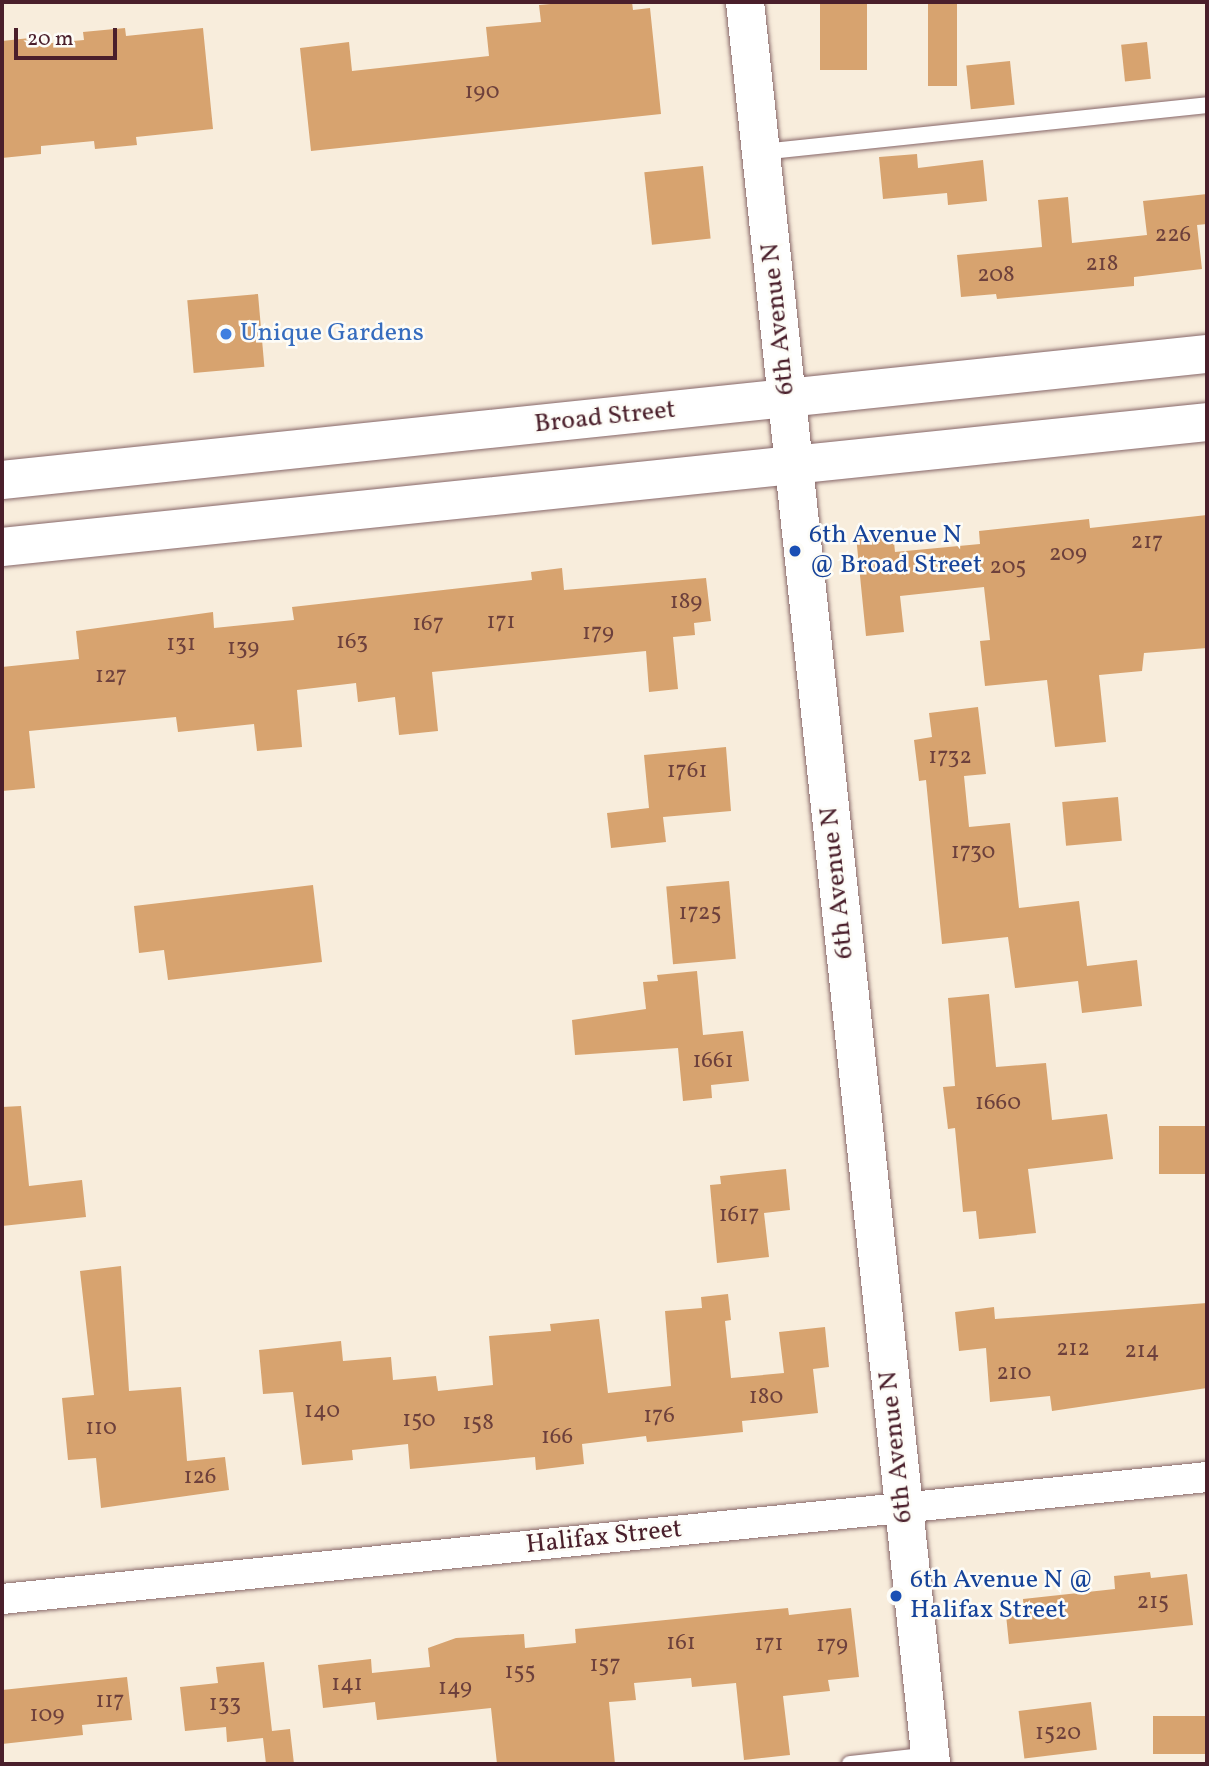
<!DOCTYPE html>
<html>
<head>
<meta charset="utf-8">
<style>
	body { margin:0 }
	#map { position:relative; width:1209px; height:1766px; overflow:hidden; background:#f8eddc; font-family:Vollkorn,serif }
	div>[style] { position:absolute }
	.building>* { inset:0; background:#d7a36f; transform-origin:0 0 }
	.roads { filter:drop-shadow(0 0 2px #876769) drop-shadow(0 0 2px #876769) }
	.service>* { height:16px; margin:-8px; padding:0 8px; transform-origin:8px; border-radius:8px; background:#fff }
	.minor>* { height:30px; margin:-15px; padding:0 15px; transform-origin:15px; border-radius:15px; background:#fff }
	.tertiary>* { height:38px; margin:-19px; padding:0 19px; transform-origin:19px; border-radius:19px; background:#fff }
	.secondary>* { height:38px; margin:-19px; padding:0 19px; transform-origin:19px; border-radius:19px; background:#fff }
	.dots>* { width:19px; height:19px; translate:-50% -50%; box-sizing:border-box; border:4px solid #fdfcf7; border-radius:50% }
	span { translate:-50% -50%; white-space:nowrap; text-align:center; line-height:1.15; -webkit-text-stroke:5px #fdfcf7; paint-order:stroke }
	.number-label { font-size:23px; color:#6d403c }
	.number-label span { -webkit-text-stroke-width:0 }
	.street-label { font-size:26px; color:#4a1f2b }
	.shop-label { font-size:26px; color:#366cbe }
	.left { translate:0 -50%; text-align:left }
	.transit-label { font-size:26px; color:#164399 }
	.frame { position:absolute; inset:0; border:4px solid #4a1f2b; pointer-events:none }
	.scale { position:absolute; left:14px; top:28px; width:103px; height:32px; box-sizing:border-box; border:4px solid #4a1f2b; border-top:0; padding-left:9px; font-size:21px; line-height:24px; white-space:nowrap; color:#4a1f2b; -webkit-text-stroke:5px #fdfcf7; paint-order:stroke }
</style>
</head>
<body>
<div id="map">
	<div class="building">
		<i style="clip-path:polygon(573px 2px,632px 2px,633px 10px,650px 8px,661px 114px,311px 151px,300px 48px,349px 42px,352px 71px,489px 56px,486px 27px,541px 22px,539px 5px)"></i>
		<i style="left:820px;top:2px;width:47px;height:68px"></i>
		<i style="left:928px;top:2px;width:29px;height:84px"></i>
		<i style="clip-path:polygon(125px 28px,126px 36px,203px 28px,213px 129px,136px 137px,137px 145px,95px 149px,94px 141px,41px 146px,41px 154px,2px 158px,2px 41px,30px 38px,30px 45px,84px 40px,83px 32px)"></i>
		<i style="left:1147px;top:42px;width:37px;height:26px;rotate:84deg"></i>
		<i style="left:1010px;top:61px;width:44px;height:44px;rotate:84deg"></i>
		<i style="clip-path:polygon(917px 154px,918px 168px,983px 160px,987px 201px,948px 205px,947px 193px,883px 199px,879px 157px)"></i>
		<i style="left:703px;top:166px;width:73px;height:59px;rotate:84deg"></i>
		<i style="clip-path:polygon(1207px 194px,1207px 224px,1197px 225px,1202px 269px,1134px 277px,1134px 286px,997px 299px,996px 294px,961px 297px,957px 255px,1042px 247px,1038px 200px,1068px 197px,1072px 243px,1147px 235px,1143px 201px)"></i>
		<i style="left:258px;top:294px;width:73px;height:71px;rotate:85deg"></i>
		<i style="clip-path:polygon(1207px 515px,1207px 648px,1144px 653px,1142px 671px,1099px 675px,1106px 742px,1055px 747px,1047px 680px,985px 686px,980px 641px,990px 640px,984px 587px,900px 596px,904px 632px,866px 636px,856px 536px,893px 532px,895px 552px,980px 544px,979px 531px,1089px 519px,1090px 528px)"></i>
		<i style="clip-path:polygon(562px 568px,564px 590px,706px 578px,711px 621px,694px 623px,695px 635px,673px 637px,678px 689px,649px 692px,646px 651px,432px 672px,438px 731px,399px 735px,395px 697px,358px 702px,356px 683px,297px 690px,302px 747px,257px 751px,254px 724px,178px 732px,176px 717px,29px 731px,35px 788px,2px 791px,2px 667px,79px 659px,76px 631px,213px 612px,214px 628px,294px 620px,292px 607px,532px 580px,531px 572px)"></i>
		<i style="clip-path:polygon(978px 707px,986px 774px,964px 776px,969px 827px,1010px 823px,1019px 908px,1079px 901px,1087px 966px,1137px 960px,1142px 1006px,1082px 1013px,1078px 981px,1015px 988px,1008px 937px,942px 944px,926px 780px,919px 781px,914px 740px,932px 737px,929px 713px)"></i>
		<i style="clip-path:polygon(726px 747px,731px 811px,663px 817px,666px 842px,611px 848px,607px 813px,649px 808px,644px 755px)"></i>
		<i style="left:1118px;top:797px;width:44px;height:56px;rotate:85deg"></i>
		<i style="left:729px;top:881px;width:78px;height:63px;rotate:85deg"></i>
		<i style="clip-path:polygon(313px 885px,322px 962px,168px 980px,164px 950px,139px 953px,134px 906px)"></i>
		<i style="clip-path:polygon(697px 971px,703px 1035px,743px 1031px,749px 1081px,711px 1085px,712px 1098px,683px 1101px,678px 1048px,575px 1055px,572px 1020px,646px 1009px,643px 982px,658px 981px,657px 975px)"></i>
		<i style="clip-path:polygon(989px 994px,996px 1067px,1046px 1063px,1052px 1120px,1107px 1114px,1113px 1159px,1028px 1169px,1036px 1233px,979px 1239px,976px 1211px,963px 1212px,955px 1128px,948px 1129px,943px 1087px,955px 1086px,948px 998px)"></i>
		<i style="clip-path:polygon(21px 1106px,29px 1186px,82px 1180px,86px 1217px,2px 1226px,2px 1107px)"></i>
		<i style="left:1207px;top:1126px;width:48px;height:48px;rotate:90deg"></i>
		<i style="clip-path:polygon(786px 1169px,790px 1210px,764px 1213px,769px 1257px,717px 1263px,710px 1185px,721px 1184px,720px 1176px)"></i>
		<i style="clip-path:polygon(121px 1266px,129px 1391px,181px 1387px,187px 1461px,225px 1457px,229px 1490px,101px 1508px,96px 1458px,68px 1460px,62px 1398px,94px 1395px,80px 1271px)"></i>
		<i style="clip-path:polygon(728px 1294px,731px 1320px,725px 1321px,731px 1378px,784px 1373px,779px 1332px,825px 1327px,829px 1367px,813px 1369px,818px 1413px,742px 1421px,743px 1432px,647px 1442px,646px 1436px,582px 1444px,584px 1464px,536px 1470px,535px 1457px,410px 1469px,408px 1444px,352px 1450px,353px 1460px,302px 1465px,293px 1392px,263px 1394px,259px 1350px,341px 1341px,343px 1361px,391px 1357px,393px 1380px,436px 1376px,438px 1391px,493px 1385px,489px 1336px,551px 1331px,550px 1324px,599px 1319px,608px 1393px,671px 1386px,665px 1311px,702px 1308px,701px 1297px)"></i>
		<i style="clip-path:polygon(1207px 1303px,1207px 1388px,1052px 1411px,1050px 1396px,990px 1402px,986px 1348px,959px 1351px,955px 1312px,994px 1307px,995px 1319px)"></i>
		<i style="clip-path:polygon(1150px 1572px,1151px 1578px,1187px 1574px,1193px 1625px,1009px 1644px,1006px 1615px,1024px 1613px,1023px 1599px,1115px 1589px,1114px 1576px)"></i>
		<i style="clip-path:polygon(788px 1608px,789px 1615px,851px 1608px,859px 1677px,828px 1680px,830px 1691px,783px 1696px,790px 1755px,744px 1760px,736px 1683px,692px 1687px,691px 1678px,634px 1683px,636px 1700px,609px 1702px,615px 1764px,497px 1764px,491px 1708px,377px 1720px,375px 1702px,323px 1708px,318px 1665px,371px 1659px,372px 1673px,430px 1667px,428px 1648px,456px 1638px,524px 1634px,525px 1648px,576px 1643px,575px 1629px)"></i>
		<i style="clip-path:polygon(264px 1662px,272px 1731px,290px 1729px,294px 1764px,266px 1764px,263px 1738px,227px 1742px,226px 1727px,185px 1731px,180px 1687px,218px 1683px,216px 1667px)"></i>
		<i style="clip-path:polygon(127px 1677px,132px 1720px,82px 1725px,83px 1735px,2px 1744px,2px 1690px)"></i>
		<i style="left:1091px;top:1702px;width:48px;height:73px;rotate:83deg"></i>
		<i style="left:1207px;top:1716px;width:38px;height:54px;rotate:90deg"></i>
	</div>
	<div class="roads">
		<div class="service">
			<i style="left:761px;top:152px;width:448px;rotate:-6deg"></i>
			<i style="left:850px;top:1764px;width:81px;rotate:-6.4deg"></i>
		</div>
		<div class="minor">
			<i style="left:2px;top:1599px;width:1211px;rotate:-5.78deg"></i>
		</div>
		<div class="tertiary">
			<i style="left:745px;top:2px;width:1772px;rotate:83.97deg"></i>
		</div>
		<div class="secondary">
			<i style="left:2px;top:480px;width:1212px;rotate:-5.97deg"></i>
			<i style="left:2px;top:547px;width:1211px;rotate:-5.92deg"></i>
		</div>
	</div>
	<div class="dots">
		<i style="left:226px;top:334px;background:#3f7fe0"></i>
		<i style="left:795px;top:551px;background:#1a4fb4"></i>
		<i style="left:896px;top:1596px;background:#1a4fb4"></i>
	</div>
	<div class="number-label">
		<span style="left:482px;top:92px">190</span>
		<span style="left:1173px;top:235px">226</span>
		<span style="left:1102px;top:264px">218</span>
		<span style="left:996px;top:275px">208</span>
		<span style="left:1147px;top:542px">217</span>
		<span style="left:1068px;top:554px">209</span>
		<span style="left:1008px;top:567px">205</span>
		<span style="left:686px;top:602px">189</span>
		<span style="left:501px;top:622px">171</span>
		<span style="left:428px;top:624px">167</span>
		<span style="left:598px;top:633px">179</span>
		<span style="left:352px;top:642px">163</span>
		<span style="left:181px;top:644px">131</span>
		<span style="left:243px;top:648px">139</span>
		<span style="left:111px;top:676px">127</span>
		<span style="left:950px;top:757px">1732</span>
		<span style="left:687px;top:771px">1761</span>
		<span style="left:973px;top:852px">1730</span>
		<span style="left:700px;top:913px">1725</span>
		<span style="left:713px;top:1061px">1661</span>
		<span style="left:998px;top:1103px">1660</span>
		<span style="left:739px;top:1215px">1617</span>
		<span style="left:1073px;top:1349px">212</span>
		<span style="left:1142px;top:1351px">214</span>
		<span style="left:1014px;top:1373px">210</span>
		<span style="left:766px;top:1397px">180</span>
		<span style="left:322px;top:1411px">140</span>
		<span style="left:659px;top:1416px">176</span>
		<span style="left:419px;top:1420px">150</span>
		<span style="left:478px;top:1423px">158</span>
		<span style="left:101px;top:1428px">110</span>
		<span style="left:557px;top:1437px">166</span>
		<span style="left:200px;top:1477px">126</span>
		<span style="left:1153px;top:1602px">215</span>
		<span style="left:681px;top:1643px">161</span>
		<span style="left:769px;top:1644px">171</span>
		<span style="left:832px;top:1645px">179</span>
		<span style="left:605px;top:1665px">157</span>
		<span style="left:520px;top:1672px">155</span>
		<span style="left:347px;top:1684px">141</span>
		<span style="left:455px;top:1688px">149</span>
		<span style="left:110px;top:1701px">117</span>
		<span style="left:225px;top:1704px">133</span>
		<span style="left:47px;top:1715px">109</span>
		<span style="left:1058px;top:1733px">1520</span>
	</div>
	<div class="street-label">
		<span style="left:779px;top:319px;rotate:-96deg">6th Avenue N</span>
		<span style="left:605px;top:418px;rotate:-6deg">Broad Street</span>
		<span style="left:838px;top:883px;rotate:-96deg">6th Avenue N</span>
		<span style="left:897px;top:1447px;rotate:-96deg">6th Avenue N</span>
		<span style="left:604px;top:1538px;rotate:-6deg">Halifax Street</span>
	</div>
	<div class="shop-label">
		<span class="left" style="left:240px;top:334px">Unique Gardens</span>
	</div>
	<div class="transit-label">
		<span class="left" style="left:809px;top:551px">6th Avenue N<br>@ Broad Street</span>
		<span class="left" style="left:910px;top:1596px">6th Avenue N @<br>Halifax Street</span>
	</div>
	<div class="frame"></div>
	<div class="scale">20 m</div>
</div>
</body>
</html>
